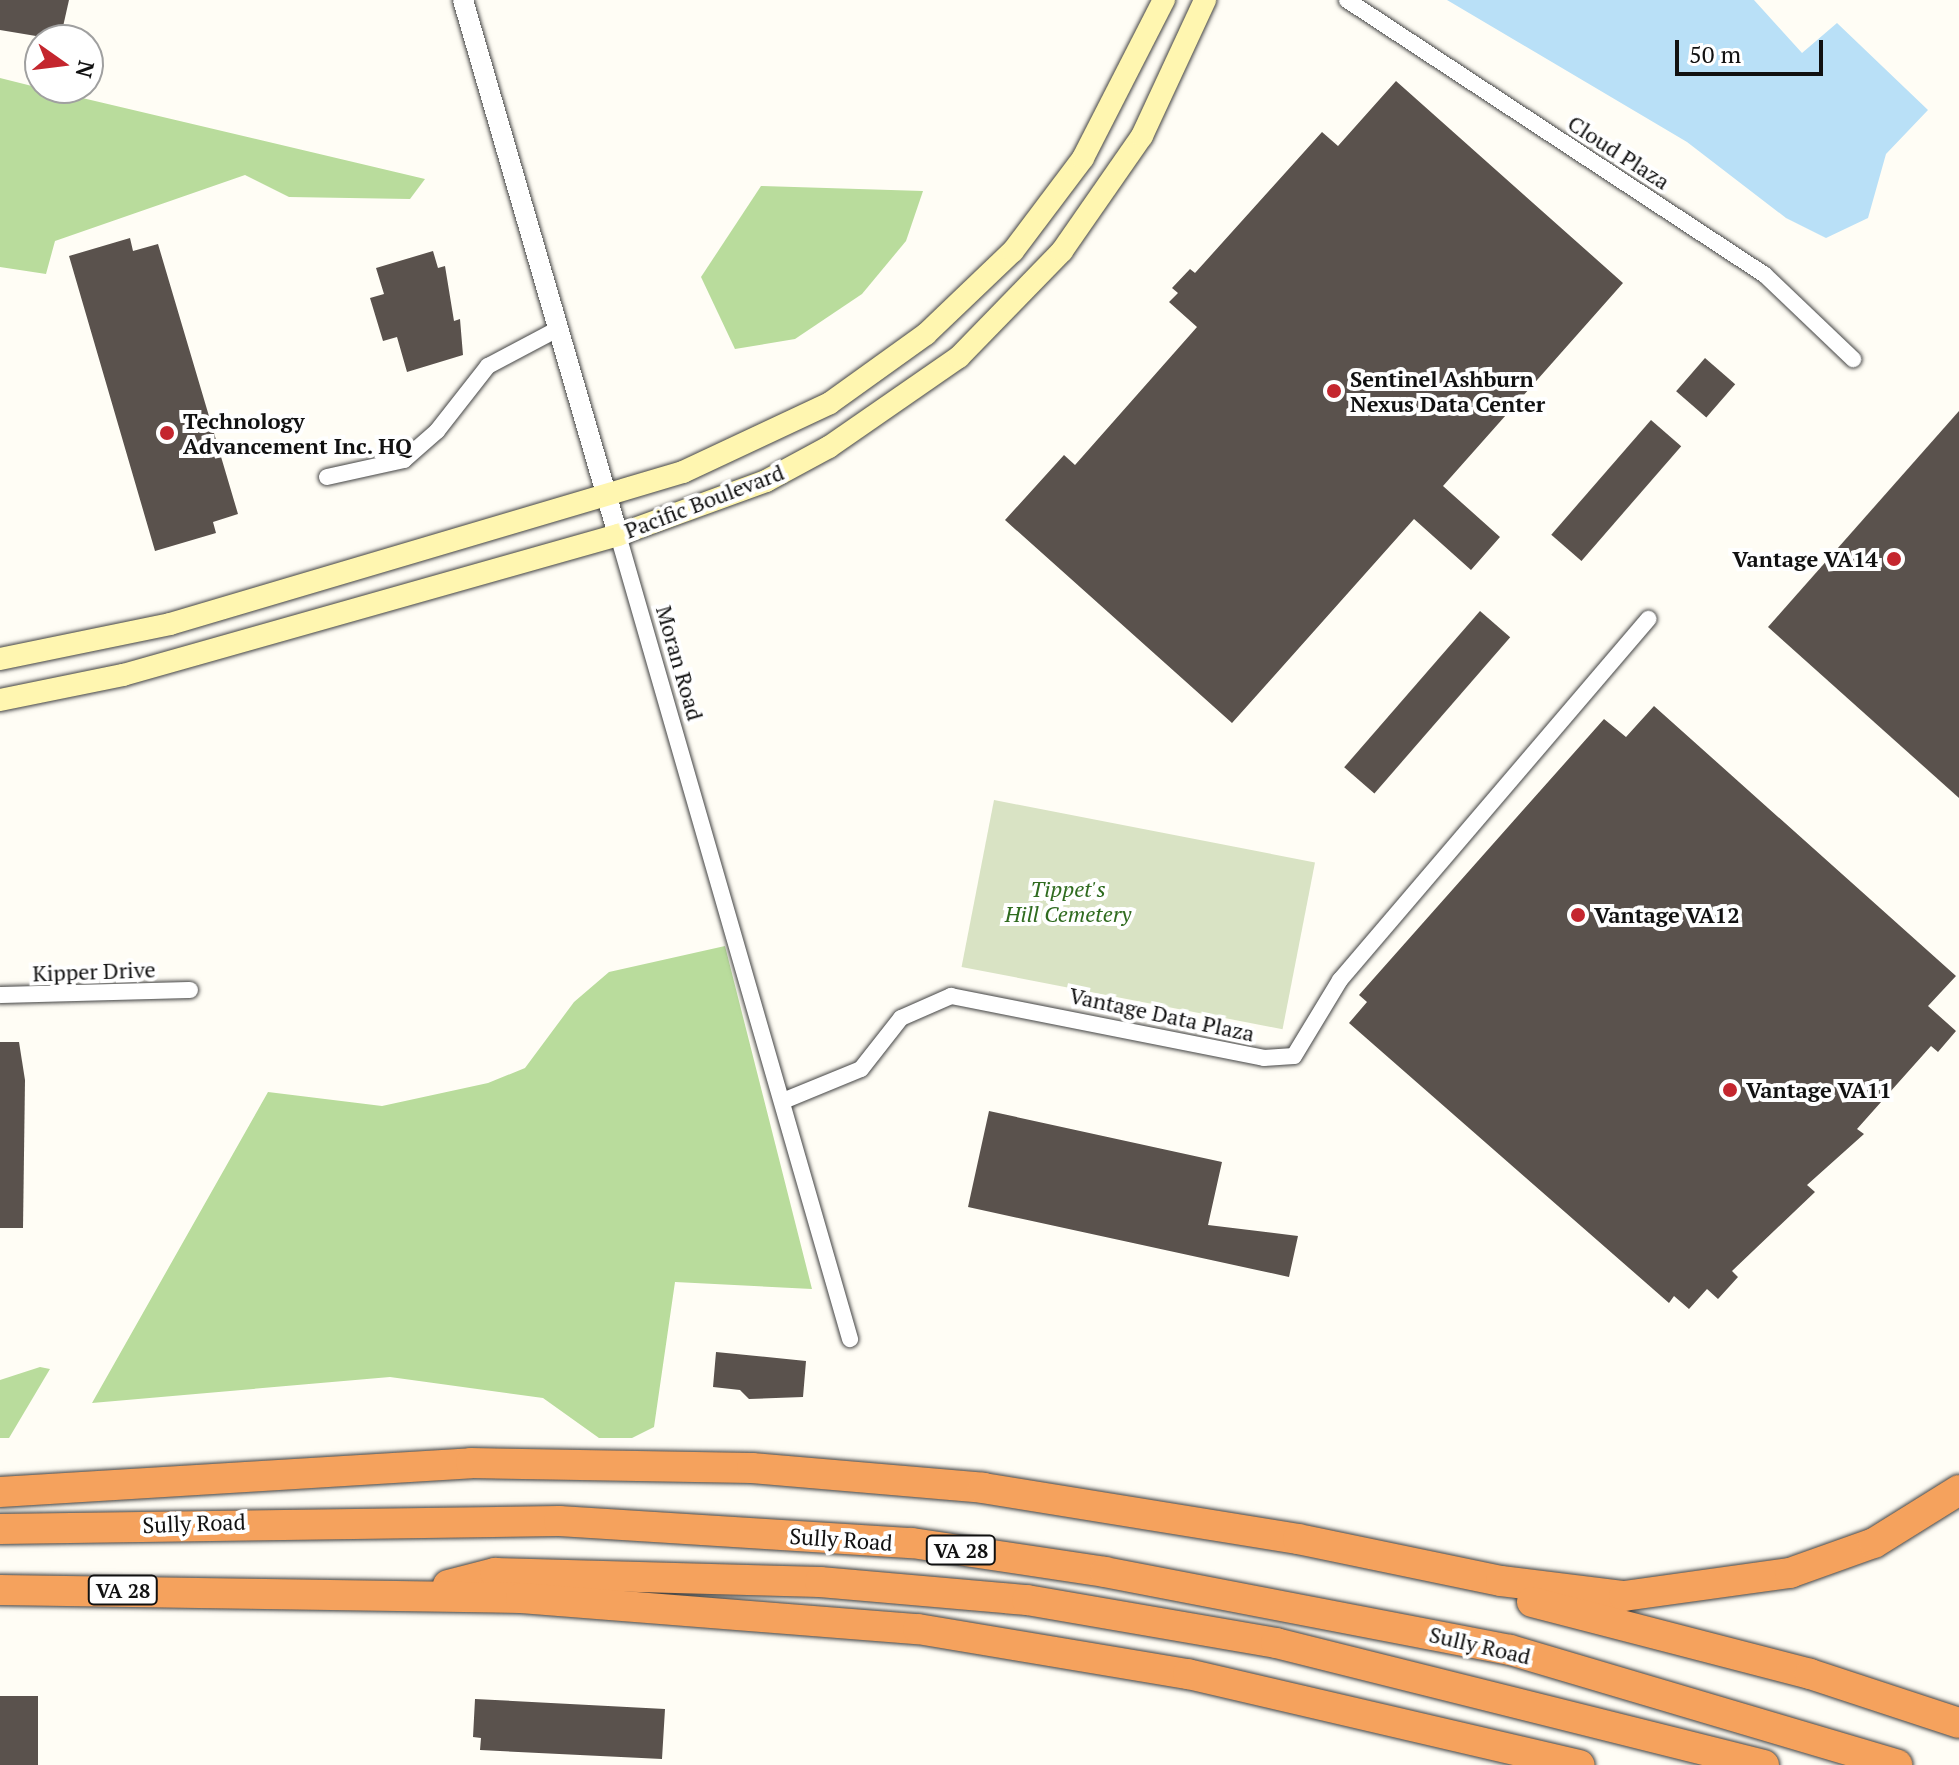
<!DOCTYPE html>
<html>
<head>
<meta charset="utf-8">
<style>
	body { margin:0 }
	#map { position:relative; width:1959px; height:1765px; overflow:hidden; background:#fffdf5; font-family:"PT Serif",serif }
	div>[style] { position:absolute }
	.forest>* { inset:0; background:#b9dc9c }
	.cemetery>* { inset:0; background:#d9e3c4; transform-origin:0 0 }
	.water>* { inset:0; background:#b9e0f7 }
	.building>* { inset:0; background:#5a524d; transform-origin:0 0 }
	.roads { filter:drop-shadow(0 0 2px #444) drop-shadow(0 0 2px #444) }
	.minor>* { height:16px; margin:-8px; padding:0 8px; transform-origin:8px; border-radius:8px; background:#fff }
	.tertiary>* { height:20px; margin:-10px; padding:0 10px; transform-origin:10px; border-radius:10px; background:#fff }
	.secondary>* { height:22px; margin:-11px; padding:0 11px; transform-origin:11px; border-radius:11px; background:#fff6b0 }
	.motorway>* { height:30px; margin:-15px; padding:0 15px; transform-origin:15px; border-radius:15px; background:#f5a25d }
	.dots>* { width:22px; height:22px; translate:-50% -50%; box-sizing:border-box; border:4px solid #fff; border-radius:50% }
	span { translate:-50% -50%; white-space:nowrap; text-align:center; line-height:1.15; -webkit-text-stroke:8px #fff; paint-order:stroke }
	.shield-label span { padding:2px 6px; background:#fff; border:2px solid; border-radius:6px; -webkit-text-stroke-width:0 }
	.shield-label { font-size:20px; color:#111; font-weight:700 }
	.street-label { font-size:22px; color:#111 }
	.poi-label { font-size:22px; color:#111; font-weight:700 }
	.left { translate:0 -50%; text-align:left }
	.right { translate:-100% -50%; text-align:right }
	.park-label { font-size:22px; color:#2f6b1f; font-style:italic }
	.north { position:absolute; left:24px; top:24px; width:80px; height:80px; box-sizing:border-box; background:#fff; border:2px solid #a0a0a0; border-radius:50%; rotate:104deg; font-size:22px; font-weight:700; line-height:32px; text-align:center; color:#111 }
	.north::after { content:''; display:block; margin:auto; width:28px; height:36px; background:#c4262e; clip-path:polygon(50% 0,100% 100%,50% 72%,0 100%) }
	.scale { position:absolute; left:1675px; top:40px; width:148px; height:36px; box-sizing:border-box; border:4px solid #111; border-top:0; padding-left:10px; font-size:24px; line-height:28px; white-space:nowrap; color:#111; -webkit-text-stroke:6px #fff; paint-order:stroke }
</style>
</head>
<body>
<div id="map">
	<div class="forest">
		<i style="clip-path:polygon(0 78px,40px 88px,425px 179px,410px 199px,289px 197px,245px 175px,55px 241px,46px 274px,0 267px)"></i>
		<i style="clip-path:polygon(761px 186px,923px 191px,906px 241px,862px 294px,795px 339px,735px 349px,701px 277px)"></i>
		<i style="clip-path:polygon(725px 946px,812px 1289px,675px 1282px,654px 1427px,632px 1438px,599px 1438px,543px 1398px,390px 1377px,92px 1403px,268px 1092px,382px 1106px,488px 1083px,525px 1068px,574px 1002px,609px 972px)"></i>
		<i style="clip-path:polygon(40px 1367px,50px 1369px,9px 1438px,0 1438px,0 1380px)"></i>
	</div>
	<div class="cemetery">
		<i style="left:994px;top:800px;width:327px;height:170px;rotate:11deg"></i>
	</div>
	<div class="water">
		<i style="clip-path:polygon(1447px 0,1754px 0,1802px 53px,1837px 23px,1928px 110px,1886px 154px,1868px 218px,1826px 238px,1786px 218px,1687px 142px)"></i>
	</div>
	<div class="building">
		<i style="clip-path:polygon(0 0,69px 0,60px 40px,0 30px)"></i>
		<i style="clip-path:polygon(1396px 81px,1623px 283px,1443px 486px,1500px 537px,1471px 570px,1414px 519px,1232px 723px,1005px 520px,1064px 455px,1075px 465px,1197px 327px,1169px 302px,1178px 293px,1172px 288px,1190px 269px,1195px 273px,1322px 132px,1338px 146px)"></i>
		<i style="clip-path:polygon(130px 238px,133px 251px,158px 244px,238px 514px,213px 522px,216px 533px,155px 551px,69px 256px)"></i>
		<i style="clip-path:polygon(433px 251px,438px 268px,445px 266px,454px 321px,460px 319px,463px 355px,407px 372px,397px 337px,383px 341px,370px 298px,384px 294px,376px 268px)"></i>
		<i style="left:1705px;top:358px;width:40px;height:44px;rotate:41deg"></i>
		<i style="clip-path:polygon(1959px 411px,1959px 798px,1768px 627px)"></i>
		<i style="left:1651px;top:420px;width:40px;height:152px;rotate:41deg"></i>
		<i style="left:1480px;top:611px;width:40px;height:207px;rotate:41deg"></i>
		<i style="clip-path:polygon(1654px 706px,1956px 976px,1928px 1006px,1956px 1031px,1938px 1052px,1931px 1046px,1857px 1129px,1864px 1134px,1807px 1185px,1815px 1192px,1732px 1271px,1738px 1277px,1718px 1299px,1707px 1289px,1689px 1309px,1674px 1296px,1669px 1303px,1349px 1023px,1367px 1002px,1359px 995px,1604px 719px,1626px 737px)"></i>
		<i style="clip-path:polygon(0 1042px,19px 1042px,25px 1080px,23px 1228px,0 1228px)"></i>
		<i style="clip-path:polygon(989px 1111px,1222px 1162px,1208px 1225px,1298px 1236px,1289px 1277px,968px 1207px)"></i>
		<i style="clip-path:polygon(716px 1352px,806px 1361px,803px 1397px,749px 1399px,740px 1390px,713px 1387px)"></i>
		<i style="left:0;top:1696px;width:38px;height:69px"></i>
		<i style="clip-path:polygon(475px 1699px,665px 1709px,662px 1759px,480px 1750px,481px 1738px,473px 1737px)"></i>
	</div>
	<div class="roads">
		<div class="minor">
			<i style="left:1347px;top:0;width:500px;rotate:33.34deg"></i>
			<i style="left:1765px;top:275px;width:122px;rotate:43.7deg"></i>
			<i style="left:327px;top:477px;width:79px;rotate:-12.4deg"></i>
			<i style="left:404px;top:460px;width:44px;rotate:-41.3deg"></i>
			<i style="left:437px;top:431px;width:83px;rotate:-51.9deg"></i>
			<i style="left:488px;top:366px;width:79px;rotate:-27.9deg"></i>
			<i style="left:618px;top:535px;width:837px;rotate:73.9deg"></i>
			<i style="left:0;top:995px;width:190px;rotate:-1.5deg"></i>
			<i style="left:783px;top:1101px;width:84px;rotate:-22.3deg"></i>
			<i style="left:861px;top:1069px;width:65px;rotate:-51.9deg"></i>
			<i style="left:901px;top:1018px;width:55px;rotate:-23.7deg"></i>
			<i style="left:951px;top:996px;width:319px;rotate:11.2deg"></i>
			<i style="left:1264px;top:1058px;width:30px;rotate:-4deg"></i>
			<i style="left:1294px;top:1056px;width:89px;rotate:-58.8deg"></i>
			<i style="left:1340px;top:980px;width:475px;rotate:-49.5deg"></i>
		</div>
		<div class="tertiary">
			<i style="left:463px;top:0;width:557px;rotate:73.84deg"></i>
		</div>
		<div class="secondary">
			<i style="left:0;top:659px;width:174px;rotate:-11.6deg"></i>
			<i style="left:170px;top:624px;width:535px;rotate:-16.5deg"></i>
			<i style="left:683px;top:472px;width:162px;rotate:-25.1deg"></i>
			<i style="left:830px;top:403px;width:118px;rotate:-35.7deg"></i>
			<i style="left:926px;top:334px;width:120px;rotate:-43.7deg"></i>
			<i style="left:1013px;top:251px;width:116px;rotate:-53deg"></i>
			<i style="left:1083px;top:158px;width:178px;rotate:-62.9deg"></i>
			<i style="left:0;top:700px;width:126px;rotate:-11.5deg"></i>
			<i style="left:123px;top:675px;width:514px;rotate:-15.79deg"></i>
			<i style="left:618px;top:535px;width:158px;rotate:-20deg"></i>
			<i style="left:766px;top:481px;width:72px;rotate:-28.4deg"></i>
			<i style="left:829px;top:447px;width:158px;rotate:-34.7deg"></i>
			<i style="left:959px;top:357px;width:148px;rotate:-45.8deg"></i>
			<i style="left:1062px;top:251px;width:140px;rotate:-55.2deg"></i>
			<i style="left:1142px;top:136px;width:150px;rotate:-65.1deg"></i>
		</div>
		<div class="motorway">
			<i style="left:0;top:1492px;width:472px;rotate:-3.5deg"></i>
			<i style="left:471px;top:1463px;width:281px;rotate:1deg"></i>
			<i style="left:752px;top:1468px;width:232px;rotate:4.9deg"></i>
			<i style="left:983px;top:1488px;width:319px;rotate:9.2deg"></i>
			<i style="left:1298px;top:1539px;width:207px;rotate:11.7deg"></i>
			<i style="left:1501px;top:1581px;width:124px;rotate:7deg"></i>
			<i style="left:1624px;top:1596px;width:168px;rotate:-7.9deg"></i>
			<i style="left:1790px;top:1573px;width:89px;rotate:-19.7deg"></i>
			<i style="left:1874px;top:1543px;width:100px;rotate:-31.9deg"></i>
			<i style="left:0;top:1529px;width:559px;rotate:-0.82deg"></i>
			<i style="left:559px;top:1521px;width:354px;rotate:3.6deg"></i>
			<i style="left:912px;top:1543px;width:195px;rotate:8.5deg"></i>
			<i style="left:1105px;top:1572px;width:412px;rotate:10.9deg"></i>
			<i style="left:1510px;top:1650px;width:404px;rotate:16.5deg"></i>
			<i style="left:448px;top:1585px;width:49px;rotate:-14.3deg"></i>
			<i style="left:495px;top:1573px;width:325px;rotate:1.6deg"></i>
			<i style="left:820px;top:1582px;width:208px;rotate:5deg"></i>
			<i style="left:1027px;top:1600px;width:253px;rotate:9.8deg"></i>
			<i style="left:1276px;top:1643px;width:503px;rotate:14.04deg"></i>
			<i style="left:0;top:1590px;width:521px;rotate:0.88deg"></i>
			<i style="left:521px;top:1598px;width:398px;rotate:4.5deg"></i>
			<i style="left:918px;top:1629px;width:274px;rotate:9.5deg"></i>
			<i style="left:1188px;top:1674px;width:402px;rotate:13.1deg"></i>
			<i style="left:1532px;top:1602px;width:287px;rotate:14.5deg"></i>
			<i style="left:1810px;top:1674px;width:157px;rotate:18.2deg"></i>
		</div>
	</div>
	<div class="dots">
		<i style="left:1334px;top:391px;background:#c4262e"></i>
		<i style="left:167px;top:433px;background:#c4262e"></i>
		<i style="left:1894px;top:559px;background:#c4262e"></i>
		<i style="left:1578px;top:915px;background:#c4262e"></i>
		<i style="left:1730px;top:1090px;background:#c4262e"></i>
	</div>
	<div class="shield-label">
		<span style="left:961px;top:1550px">VA 28</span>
		<span style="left:123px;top:1590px">VA 28</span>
	</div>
	<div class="street-label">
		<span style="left:1619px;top:152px;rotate:33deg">Cloud Plaza</span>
		<span style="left:704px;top:501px;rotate:-21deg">Pacific Boulevard</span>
		<span style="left:680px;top:663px;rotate:74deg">Moran Road</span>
		<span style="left:94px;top:971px;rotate:-2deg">Kipper Drive</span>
		<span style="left:1162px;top:1014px;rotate:12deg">Vantage Data Plaza</span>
		<span style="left:194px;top:1523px;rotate:-2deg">Sully Road</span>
		<span style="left:841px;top:1539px;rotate:4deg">Sully Road</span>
		<span style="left:1480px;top:1645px;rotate:13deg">Sully Road</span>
	</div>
	<div class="poi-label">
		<span class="left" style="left:1350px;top:391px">Sentinel Ashburn<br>Nexus Data Center</span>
		<span class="left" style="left:183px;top:433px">Technology<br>Advancement Inc. HQ</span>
		<span class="right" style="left:1878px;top:559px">Vantage VA14</span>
		<span class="left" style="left:1594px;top:915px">Vantage VA12</span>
		<span class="left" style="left:1746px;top:1090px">Vantage VA11</span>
	</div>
	<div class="park-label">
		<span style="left:1068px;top:901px">Tippet's<br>Hill Cemetery</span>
	</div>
	<div class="north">N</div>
	<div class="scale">50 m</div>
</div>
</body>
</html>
